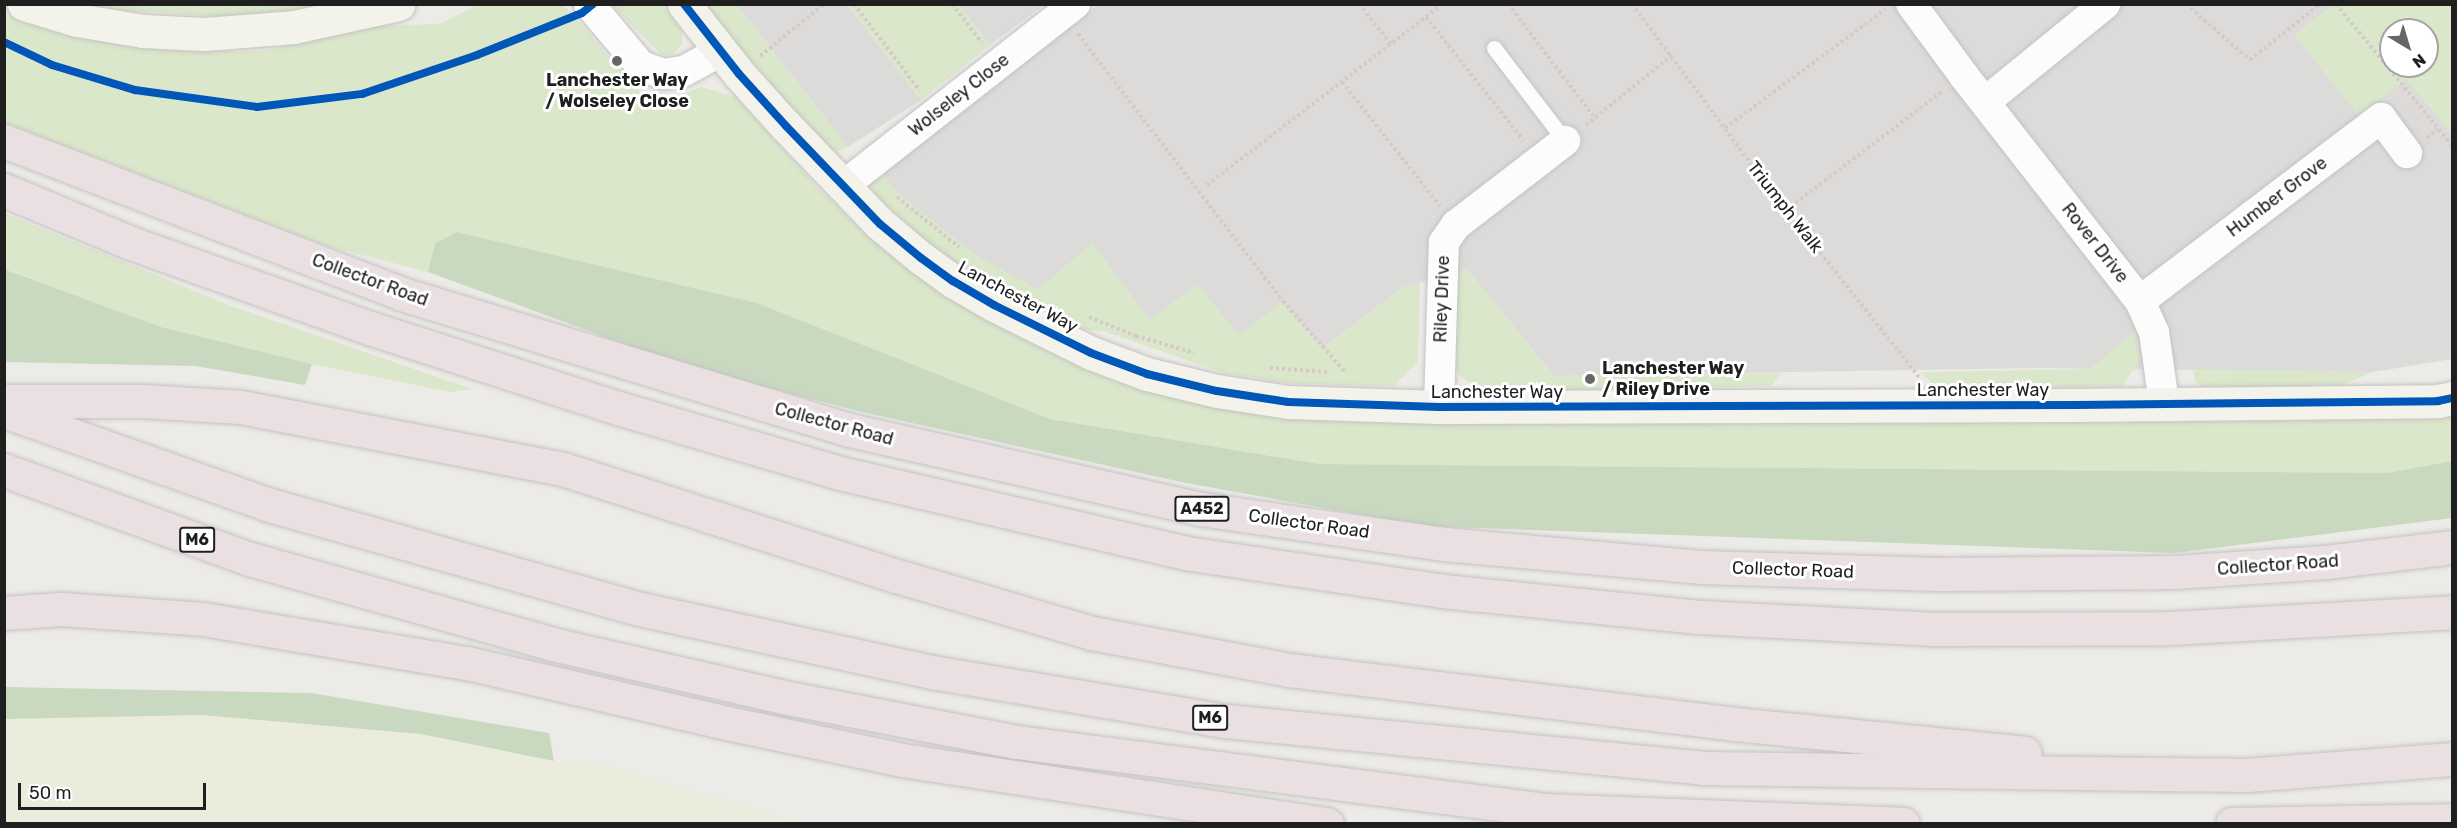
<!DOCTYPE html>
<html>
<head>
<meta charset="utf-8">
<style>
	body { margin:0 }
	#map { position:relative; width:2457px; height:828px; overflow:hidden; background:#edebe8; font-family:Rubik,sans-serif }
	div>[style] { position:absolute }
	.residential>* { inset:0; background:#dcdbd9 }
	.farmland>* { inset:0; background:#ebecdc }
	.grass>* { inset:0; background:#dae7ca }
	.forest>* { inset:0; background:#c9d9c0 }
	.path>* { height:4px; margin-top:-2px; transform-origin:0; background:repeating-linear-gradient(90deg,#d6cac8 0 3px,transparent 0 6px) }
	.roads { filter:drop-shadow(0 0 2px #c4c3c2) drop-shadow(0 0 2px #c4c3c2) }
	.lane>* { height:15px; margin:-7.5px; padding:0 7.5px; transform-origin:7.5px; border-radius:7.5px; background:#fcfcfc }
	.street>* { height:30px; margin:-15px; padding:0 15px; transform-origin:15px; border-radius:15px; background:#fcfcfc }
	.secondary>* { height:33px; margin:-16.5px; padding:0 16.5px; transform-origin:16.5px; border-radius:16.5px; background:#f3f3eb }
	.highway>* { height:33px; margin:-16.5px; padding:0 16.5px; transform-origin:16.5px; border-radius:16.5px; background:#eae0e2 }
	.cycleway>* { height:8px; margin:-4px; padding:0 4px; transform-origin:4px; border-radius:4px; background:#0057b8 }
	.dots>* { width:16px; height:16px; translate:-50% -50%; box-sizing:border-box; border:3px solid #fff; border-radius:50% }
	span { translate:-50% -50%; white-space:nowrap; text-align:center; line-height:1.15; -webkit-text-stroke:6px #fff; paint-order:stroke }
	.shield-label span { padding:2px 4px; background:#fff; border:2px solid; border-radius:4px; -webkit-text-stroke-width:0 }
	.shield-label { font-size:16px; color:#1f1f1f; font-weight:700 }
	.poi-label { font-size:18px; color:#1f1f1f; font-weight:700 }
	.left { translate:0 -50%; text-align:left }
	.street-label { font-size:18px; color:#1f1f1f }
	.frame { position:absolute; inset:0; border:6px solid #1f1f1f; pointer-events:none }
	.north { position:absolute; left:2379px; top:18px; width:60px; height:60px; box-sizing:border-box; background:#fff; border:2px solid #a5a5a5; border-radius:50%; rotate:142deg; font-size:16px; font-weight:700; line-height:24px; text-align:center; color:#1f1f1f }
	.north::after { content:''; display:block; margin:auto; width:21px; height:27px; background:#676665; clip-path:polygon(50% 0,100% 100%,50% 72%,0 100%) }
	.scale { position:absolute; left:18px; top:783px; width:188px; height:27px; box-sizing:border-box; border:3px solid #1f1f1f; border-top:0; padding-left:8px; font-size:18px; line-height:21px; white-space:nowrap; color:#1f1f1f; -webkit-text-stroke:4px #fff; paint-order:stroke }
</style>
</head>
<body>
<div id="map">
	<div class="residential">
		<i style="clip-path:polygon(737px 5px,847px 5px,921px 100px,848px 147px)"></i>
		<i style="clip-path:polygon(959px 5px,1044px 5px,990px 45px)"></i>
		<i style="clip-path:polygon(evenodd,1098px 5px,2452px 5px,2452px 359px,2373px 372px,2037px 368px,1554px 376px,1467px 269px,1402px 288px,1322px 349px,1150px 320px,1092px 244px,1038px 290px,975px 255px,895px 191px,880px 171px,1098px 5px,2391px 30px,2427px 30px,2427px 66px,2391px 66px,2391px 30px)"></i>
	</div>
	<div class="farmland">
		<i style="clip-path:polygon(201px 715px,421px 734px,554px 761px,604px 766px,802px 823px,5px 823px,4px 719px)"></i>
	</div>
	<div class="grass">
		<i style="clip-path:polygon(80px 5px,330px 5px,236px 17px,125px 11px)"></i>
		<i style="clip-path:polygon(477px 5px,564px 5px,639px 91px,662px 97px,676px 97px,701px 87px,736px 97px,819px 189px,867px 235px,927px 281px,1222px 403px,2452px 410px,2452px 461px,2387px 473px,1319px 464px,1050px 419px,757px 303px,457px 232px,435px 243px,428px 272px,324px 245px,5px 123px,4px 14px,116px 43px,183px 51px,264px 51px,373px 26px,439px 24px)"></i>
		<i style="clip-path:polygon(612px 5px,662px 5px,682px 30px,682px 45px,673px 54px,662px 55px)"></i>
		<i style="clip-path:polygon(705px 5px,737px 5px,848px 147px,829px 155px)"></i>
		<i style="clip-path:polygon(847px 5px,959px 5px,990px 45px,921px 100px)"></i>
		<i style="clip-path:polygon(evenodd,2333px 5px,2452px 5px,2452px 134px,2406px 79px,2359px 116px,2294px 35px,2333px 5px,2391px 30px,2427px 30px,2427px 66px,2391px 66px,2391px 30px)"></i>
		<i style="clip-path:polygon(880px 171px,896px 191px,975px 255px,1038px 290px,1092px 243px,1150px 320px,1197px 284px,1239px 335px,1283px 301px,1323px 349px,1402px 288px,1420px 283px,1418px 362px,1393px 386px,1295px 384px,1227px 374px,1103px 331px,1075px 329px,944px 258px,877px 197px,869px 182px)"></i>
		<i style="clip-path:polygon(4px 213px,229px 305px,472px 389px,450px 392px,312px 364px,161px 327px,5px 269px)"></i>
		<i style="clip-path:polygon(1467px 269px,1554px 376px,1781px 373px,1771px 386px,1558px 391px,1476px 388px,1458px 374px,1455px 362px,1452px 274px)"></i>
		<i style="clip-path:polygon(2135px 331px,2141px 357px,2123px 386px,1937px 391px,1922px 372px,2090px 369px)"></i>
		<i style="clip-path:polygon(2193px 369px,2373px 372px,2331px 389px,2202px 388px,2195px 381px)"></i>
	</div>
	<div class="forest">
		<i style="clip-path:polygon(457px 232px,757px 303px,1050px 419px,1319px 464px,2387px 473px,2452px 461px,2452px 518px,2174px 553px,1423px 526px,1186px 483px,862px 412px,687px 367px,428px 272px,435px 243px)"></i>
		<i style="clip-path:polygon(4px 269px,161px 327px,312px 364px,305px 385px,196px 366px,5px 362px)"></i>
		<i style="clip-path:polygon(5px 687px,311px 693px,549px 733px,554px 761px,421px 734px,201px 715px,5px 719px)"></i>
	</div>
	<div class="path">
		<i style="left:854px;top:4px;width:109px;rotate:52.8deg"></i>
		<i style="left:952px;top:4px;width:49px;rotate:52.4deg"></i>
		<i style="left:1359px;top:4px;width:51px;rotate:51.3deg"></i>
		<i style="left:1508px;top:4px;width:143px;rotate:52.7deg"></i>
		<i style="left:1632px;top:4px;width:246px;rotate:53.3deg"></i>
		<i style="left:1779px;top:201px;width:225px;rotate:51.5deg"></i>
		<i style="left:2186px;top:4px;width:85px;rotate:41.2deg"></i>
		<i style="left:2250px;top:60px;width:90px;rotate:-38.7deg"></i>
		<i style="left:2336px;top:4px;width:183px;rotate:50.6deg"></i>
		<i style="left:1426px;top:17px;width:157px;rotate:51.7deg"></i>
		<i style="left:1078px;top:34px;width:337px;rotate:52.5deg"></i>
		<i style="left:1283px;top:301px;width:96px;rotate:48.8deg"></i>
		<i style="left:760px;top:56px;width:82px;rotate:-39.1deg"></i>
		<i style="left:1342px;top:82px;width:158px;rotate:51.7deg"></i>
		<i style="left:1586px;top:125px;width:111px;rotate:-39.1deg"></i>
		<i style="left:1725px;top:128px;width:200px;rotate:-36.5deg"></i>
		<i style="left:2427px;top:138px;width:14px;rotate:-39deg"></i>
		<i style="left:1207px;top:185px;width:297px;rotate:-37.5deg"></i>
		<i style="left:897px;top:197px;width:80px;rotate:38.9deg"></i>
		<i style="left:1786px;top:210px;width:197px;rotate:-37.2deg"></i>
		<i style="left:1089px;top:317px;width:51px;rotate:22deg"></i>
		<i style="left:1136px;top:336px;width:61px;rotate:16.1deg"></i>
		<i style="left:1270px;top:368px;width:58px;rotate:3.9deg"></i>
	</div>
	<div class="roads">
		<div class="lane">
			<i style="left:1494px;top:48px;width:117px;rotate:52.6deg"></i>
		</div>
		<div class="street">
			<i style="left:589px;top:4px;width:81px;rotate:50deg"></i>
			<i style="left:641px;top:66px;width:24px;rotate:19deg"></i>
			<i style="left:664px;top:74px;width:20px;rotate:-9deg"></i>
			<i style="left:684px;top:71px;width:42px;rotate:-28.4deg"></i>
			<i style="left:1911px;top:4px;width:89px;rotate:53.6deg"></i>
			<i style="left:1964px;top:76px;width:286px;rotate:52deg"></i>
			<i style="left:2140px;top:301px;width:34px;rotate:66deg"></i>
			<i style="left:2154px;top:332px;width:72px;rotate:82deg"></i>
			<i style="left:1985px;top:102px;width:155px;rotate:-39.2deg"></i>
			<i style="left:843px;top:186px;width:295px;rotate:-38.1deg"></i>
			<i style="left:2140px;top:301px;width:303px;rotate:-37.2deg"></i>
			<i style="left:2381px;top:118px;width:44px;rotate:53.4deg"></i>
			<i style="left:1439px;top:407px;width:165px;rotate:-88.3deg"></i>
			<i style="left:1444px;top:242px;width:21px;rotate:-55deg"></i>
			<i style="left:1456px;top:225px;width:138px;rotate:-37.6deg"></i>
		</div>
		<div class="secondary">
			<i style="left:24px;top:4px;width:55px;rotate:16.8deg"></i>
			<i style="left:77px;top:20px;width:67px;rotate:9.5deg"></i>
			<i style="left:143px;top:31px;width:61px;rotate:2.8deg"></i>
			<i style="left:204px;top:34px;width:90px;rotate:-4.4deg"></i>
			<i style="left:294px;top:27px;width:107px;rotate:-12.4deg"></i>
			<i style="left:684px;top:4px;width:89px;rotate:51.8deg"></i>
			<i style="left:739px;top:74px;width:70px;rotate:47.9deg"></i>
			<i style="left:786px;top:126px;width:136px;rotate:46.2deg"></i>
			<i style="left:880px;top:224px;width:53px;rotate:39.7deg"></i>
			<i style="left:921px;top:258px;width:39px;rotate:36deg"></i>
			<i style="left:953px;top:281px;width:48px;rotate:30.3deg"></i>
			<i style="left:994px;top:305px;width:108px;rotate:26.3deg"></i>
			<i style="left:1091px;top:353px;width:60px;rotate:20.6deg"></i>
			<i style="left:1147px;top:374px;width:72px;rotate:13.7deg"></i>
			<i style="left:1217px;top:391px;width:72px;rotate:8.8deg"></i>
			<i style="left:1288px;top:402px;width:151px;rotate:1.9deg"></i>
			<i style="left:1439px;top:407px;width:637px;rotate:-0.18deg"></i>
			<i style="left:2076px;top:405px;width:362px;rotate:-0.6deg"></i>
			<i style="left:2438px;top:401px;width:14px;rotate:-12deg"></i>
		</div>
		<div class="highway">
			<i style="left:4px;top:141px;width:426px;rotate:21deg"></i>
			<i style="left:402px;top:294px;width:468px;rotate:16.9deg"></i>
			<i style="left:850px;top:430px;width:360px;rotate:12.7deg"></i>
			<i style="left:1201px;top:509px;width:246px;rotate:8.2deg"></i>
			<i style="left:1444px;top:544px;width:257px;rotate:5.1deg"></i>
			<i style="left:1700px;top:567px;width:239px;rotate:1.7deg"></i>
			<i style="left:1939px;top:574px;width:236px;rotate:-0.5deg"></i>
			<i style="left:2175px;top:572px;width:151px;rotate:-3.8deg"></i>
			<i style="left:2326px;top:562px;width:127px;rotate:-6.8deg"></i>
			<i style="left:4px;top:190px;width:138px;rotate:22.7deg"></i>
			<i style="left:131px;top:243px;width:254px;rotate:19.6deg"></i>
			<i style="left:370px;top:328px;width:261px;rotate:17.9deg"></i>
			<i style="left:618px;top:408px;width:235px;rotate:16.3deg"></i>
			<i style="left:844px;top:474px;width:351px;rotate:13deg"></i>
			<i style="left:1186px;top:553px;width:260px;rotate:8.4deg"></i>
			<i style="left:1443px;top:591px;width:257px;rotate:5.8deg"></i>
			<i style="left:1699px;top:617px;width:233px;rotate:2.9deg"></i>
			<i style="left:1932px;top:629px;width:238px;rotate:-0.2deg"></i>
			<i style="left:2170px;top:628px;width:282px;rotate:-3.2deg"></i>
			<i style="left:4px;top:401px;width:138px"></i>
			<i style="left:142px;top:401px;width:99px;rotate:3.5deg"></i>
			<i style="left:241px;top:407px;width:328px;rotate:10.9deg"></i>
			<i style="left:563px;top:469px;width:351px;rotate:17.8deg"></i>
			<i style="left:897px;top:576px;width:203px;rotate:16.3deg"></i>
			<i style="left:1092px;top:633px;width:201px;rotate:10.6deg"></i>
			<i style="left:1290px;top:670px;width:448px;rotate:6.9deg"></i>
			<i style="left:1735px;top:724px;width:291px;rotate:5.7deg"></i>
			<i style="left:4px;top:411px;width:278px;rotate:19.5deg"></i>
			<i style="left:266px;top:504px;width:388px;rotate:15.7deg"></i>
			<i style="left:640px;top:609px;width:299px;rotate:12.2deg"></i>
			<i style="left:932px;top:672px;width:298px;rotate:9.5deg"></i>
			<i style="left:1226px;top:721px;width:478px;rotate:5.6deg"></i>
			<i style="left:1702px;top:768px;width:545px;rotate:0.74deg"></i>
			<i style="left:2247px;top:775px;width:206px;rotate:-4.5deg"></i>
			<i style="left:4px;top:470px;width:262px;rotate:19.9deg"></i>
			<i style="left:250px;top:559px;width:314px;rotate:15.7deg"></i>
			<i style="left:552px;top:644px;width:237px;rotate:12.9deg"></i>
			<i style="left:783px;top:697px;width:238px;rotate:10.9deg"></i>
			<i style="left:1017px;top:742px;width:532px;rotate:7.34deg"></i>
			<i style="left:1545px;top:810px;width:358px;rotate:2.2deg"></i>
			<i style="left:4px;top:613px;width:57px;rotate:-4deg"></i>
			<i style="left:61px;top:609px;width:142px;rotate:4deg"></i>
			<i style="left:203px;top:619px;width:268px;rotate:9.5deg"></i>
			<i style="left:467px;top:663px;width:253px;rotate:13deg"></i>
			<i style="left:713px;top:720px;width:193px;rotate:11.9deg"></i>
			<i style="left:902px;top:760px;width:430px;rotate:8.6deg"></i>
			<i style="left:2232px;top:824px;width:220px;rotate:-1deg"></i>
		</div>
	</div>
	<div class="cycleway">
		<i style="left:684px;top:4px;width:89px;rotate:51.8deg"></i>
		<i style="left:739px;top:74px;width:70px;rotate:47.9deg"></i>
		<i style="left:786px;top:126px;width:136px;rotate:46.2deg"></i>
		<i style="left:880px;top:224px;width:53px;rotate:39.7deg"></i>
		<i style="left:921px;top:258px;width:39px;rotate:36deg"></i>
		<i style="left:953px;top:281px;width:48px;rotate:30.3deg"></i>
		<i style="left:994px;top:305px;width:108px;rotate:26.3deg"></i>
		<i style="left:1091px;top:353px;width:60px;rotate:20.6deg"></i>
		<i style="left:1147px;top:374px;width:72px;rotate:13.7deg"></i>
		<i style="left:1217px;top:391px;width:72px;rotate:8.8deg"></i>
		<i style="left:1288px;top:402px;width:151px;rotate:1.9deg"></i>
		<i style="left:1439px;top:407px;width:637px;rotate:-0.18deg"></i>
		<i style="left:2076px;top:405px;width:362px;rotate:-0.6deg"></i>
		<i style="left:2438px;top:401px;width:14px;rotate:-12deg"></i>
		<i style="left:4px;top:42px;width:53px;rotate:25.6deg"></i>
		<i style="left:52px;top:65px;width:87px;rotate:16.8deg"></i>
		<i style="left:135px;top:90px;width:123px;rotate:7.9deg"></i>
		<i style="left:257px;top:107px;width:106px;rotate:-7.1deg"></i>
		<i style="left:362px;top:94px;width:121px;rotate:-18.7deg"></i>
		<i style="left:477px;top:55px;width:113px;rotate:-21.8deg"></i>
		<i style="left:582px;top:13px;width:14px;rotate:-39deg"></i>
	</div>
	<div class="dots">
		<i style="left:617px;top:61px;background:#676665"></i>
		<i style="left:1590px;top:379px;background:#676665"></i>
	</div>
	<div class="shield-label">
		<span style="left:1202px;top:509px">A452</span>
		<span style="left:197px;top:540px">M6</span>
		<span style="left:1210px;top:718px">M6</span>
	</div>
	<div class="poi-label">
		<span style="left:617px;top:91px">Lanchester Way<br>/ Wolseley Close</span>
		<span class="left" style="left:1602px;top:379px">Lanchester Way<br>/ Riley Drive</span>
	</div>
	<div class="street-label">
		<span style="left:959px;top:95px;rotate:-38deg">Wolseley Close</span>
		<span style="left:2277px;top:197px;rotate:-37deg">Humber Grove</span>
		<span style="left:1785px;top:207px;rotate:52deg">Triumph Walk</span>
		<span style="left:2095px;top:243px;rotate:52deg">Rover Drive</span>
		<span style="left:370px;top:280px;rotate:20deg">Collector Road</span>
		<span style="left:1018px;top:297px;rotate:28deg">Lanchester Way</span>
		<span style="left:1442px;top:299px;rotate:-88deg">Riley Drive</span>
		<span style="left:1983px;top:390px">Lanchester Way</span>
		<span style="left:1497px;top:392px">Lanchester Way</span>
		<span style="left:834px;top:424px;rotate:15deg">Collector Road</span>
		<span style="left:1309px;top:524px;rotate:8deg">Collector Road</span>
		<span style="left:2278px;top:565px;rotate:-4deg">Collector Road</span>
		<span style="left:1793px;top:570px;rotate:2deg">Collector Road</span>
	</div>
	<div class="frame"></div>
	<div class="north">N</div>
	<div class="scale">50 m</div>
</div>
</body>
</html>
